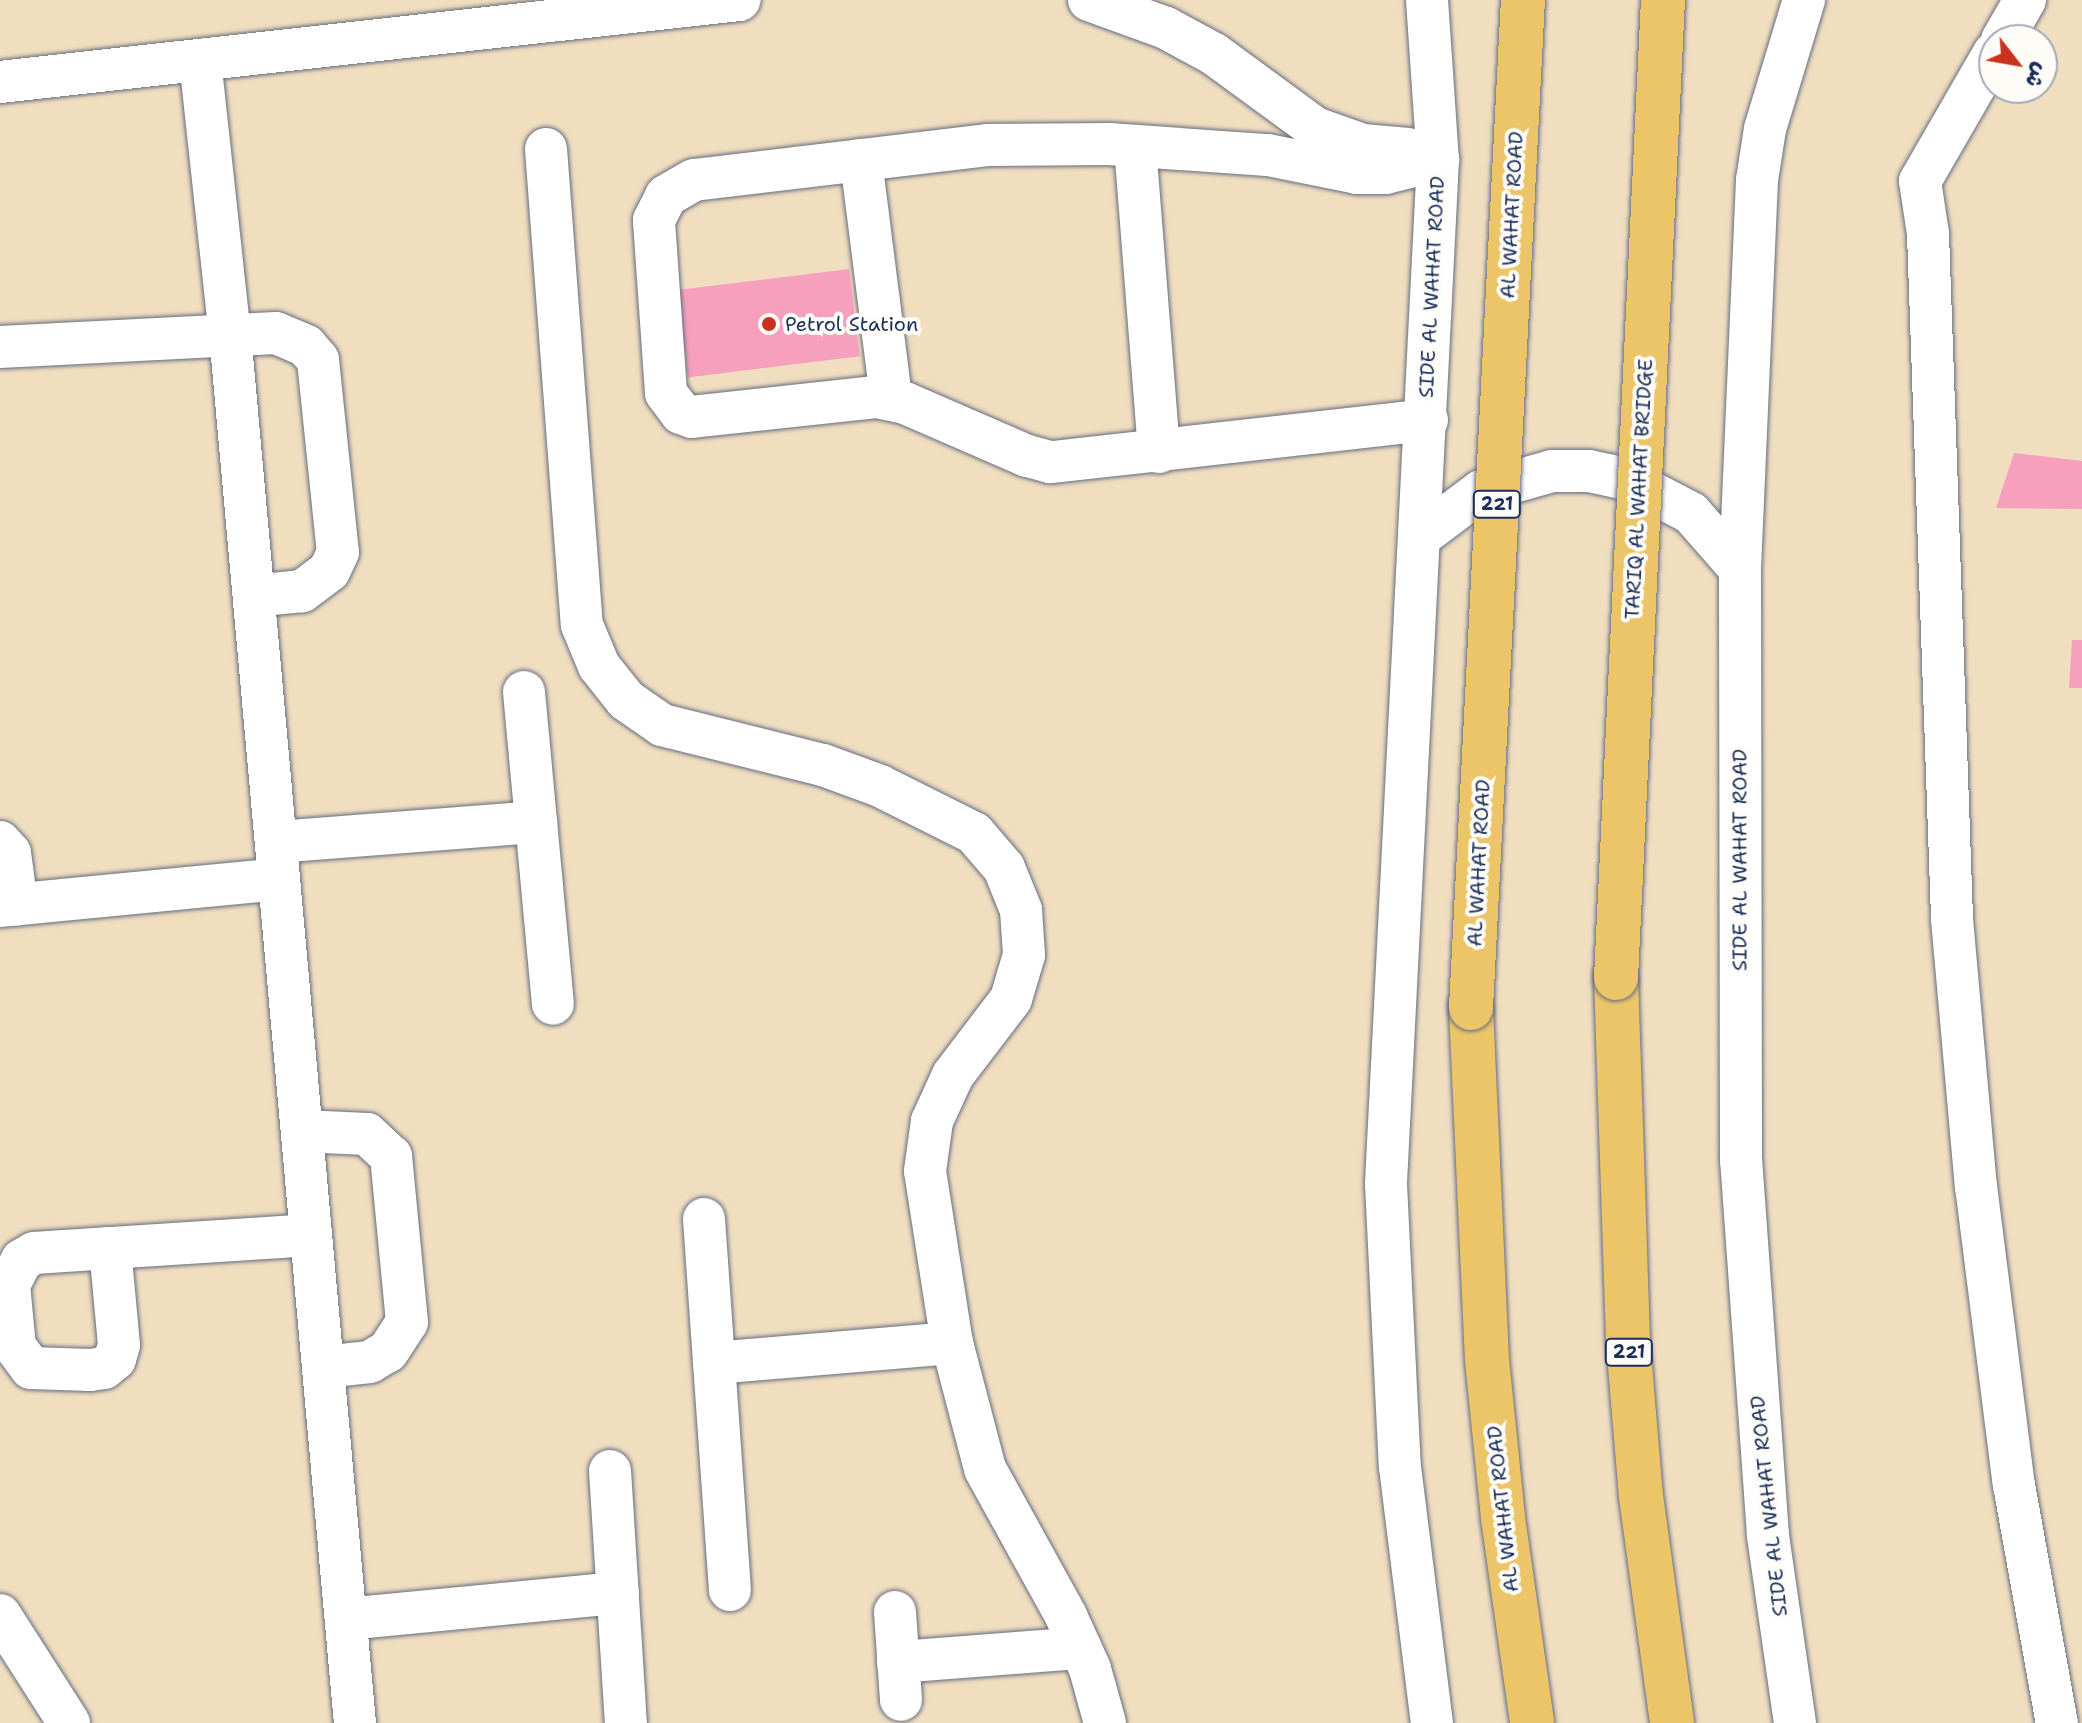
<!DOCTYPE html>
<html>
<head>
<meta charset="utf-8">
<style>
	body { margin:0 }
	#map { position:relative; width:2082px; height:1723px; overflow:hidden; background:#f0debf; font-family:"Shantell Sans","Playpen Sans Arabic",sans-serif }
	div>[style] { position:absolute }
	.building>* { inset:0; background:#f7a0be; transform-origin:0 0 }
	.roads { filter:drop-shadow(0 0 2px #666c80) drop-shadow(0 0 2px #666c80) }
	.minor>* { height:42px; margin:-21px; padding:0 21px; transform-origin:21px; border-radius:21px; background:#fff }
	.highway>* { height:44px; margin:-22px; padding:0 22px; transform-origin:22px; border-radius:22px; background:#edc569 }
	.bridges { filter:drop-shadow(0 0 2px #666c80) drop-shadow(0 0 2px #666c80) }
	.highway-bridge>* { height:44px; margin:-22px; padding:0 22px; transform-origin:22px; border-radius:22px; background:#edc569 }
	.dots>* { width:22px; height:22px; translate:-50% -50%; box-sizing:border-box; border:4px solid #fdfcf7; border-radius:50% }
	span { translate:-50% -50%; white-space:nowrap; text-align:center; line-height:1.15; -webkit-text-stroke:8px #fdfcf7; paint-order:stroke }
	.shield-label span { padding:2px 6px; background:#fdfcf7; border:2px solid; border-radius:6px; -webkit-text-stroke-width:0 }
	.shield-label { font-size:18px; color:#1b2f5e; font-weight:700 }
	.street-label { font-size:20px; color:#1b2f5e }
	.poi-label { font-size:20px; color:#1b2f5e }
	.left { translate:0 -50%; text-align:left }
	.north { position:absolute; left:1978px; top:24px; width:80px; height:80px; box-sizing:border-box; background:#fdfcf7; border:2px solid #a3aaba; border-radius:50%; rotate:121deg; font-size:22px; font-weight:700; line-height:32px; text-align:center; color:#1b2f5e }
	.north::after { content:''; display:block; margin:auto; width:28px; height:36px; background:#c8321e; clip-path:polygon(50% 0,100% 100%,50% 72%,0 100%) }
</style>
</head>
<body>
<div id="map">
	<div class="building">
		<i style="left:849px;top:269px;width:88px;height:173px;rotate:83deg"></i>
		<i style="clip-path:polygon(2014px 453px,2082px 461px,2082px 509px,1996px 508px)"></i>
		<i style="clip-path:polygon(2072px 640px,2082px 640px,2082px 688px,2069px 688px)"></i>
	</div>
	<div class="roads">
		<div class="minor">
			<i style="left:1089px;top:0;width:82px;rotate:20deg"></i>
			<i style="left:1166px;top:28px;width:55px;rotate:28.4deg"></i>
			<i style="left:1214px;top:54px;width:125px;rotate:36.2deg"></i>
			<i style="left:1315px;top:128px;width:51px;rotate:19.5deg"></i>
			<i style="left:1363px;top:145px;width:45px;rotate:5.1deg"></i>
			<i style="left:1427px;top:0;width:160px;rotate:86.1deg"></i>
			<i style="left:1438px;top:160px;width:1025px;rotate:92.91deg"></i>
			<i style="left:1386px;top:1184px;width:283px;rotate:87.2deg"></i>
			<i style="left:1400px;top:1467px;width:258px;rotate:82.9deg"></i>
			<i style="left:2002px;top:40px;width:46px;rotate:-60.1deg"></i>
			<i style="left:1994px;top:53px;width:148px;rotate:120deg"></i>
			<i style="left:1920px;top:181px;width:54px;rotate:81.4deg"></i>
			<i style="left:1928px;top:234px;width:685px;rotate:87.99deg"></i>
			<i style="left:1952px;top:919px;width:268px;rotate:84.9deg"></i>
			<i style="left:1976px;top:1186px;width:301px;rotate:82.8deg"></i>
			<i style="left:2014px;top:1485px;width:242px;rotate:79.8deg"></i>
			<i style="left:200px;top:60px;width:276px;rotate:83.8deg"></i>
			<i style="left:230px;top:334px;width:1395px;rotate:84.86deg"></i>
			<i style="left:0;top:82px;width:744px;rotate:-6.33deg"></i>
			<i style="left:1135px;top:146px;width:307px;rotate:85.5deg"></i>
			<i style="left:546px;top:149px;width:477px;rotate:85.7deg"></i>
			<i style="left:582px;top:625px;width:44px;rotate:67.5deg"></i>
			<i style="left:599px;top:666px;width:43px;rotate:51.5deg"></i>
			<i style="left:626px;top:700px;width:44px;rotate:34.8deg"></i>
			<i style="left:662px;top:725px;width:166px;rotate:14deg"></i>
			<i style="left:823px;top:765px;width:61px;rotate:20.2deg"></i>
			<i style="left:880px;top:786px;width:105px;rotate:26.6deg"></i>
			<i style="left:974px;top:833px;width:46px;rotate:49.4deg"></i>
			<i style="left:1004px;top:868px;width:45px;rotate:68deg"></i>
			<i style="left:1021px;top:910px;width:45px;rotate:86.2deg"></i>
			<i style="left:1024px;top:955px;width:46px;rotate:106.5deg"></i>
			<i style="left:1011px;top:999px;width:96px;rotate:127.3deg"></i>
			<i style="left:953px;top:1075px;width:51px;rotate:114.5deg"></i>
			<i style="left:932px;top:1121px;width:50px;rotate:98deg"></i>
			<i style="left:925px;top:1171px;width:174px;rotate:81.1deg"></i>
			<i style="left:952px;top:1343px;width:130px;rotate:75.3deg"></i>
			<i style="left:985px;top:1469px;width:168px;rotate:61.1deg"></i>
			<i style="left:1066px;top:1616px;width:58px;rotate:65.6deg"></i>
			<i style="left:1090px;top:1669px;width:56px;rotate:74.5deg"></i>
			<i style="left:861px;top:160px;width:241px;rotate:82.8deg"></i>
			<i style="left:0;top:347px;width:276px;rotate:-2.9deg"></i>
			<i style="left:276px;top:333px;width:33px;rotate:23deg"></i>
			<i style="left:306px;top:346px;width:18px;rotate:49deg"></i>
			<i style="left:318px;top:360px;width:193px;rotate:84.1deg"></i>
			<i style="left:338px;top:552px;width:21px;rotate:115deg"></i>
			<i style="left:329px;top:571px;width:34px;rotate:143deg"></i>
			<i style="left:302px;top:591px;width:48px;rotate:174.1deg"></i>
			<i style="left:1427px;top:420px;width:379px;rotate:173.6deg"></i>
			<i style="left:1050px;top:462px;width:24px;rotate:-165deg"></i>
			<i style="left:1027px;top:456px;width:133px;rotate:-156.5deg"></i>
			<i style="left:905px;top:403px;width:30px;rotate:-168deg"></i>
			<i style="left:876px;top:397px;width:185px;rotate:173.8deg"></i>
			<i style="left:692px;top:417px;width:12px;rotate:-160deg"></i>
			<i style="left:681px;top:413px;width:25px;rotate:-127deg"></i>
			<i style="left:666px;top:393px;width:173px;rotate:-94deg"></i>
			<i style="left:654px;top:220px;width:27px;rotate:-63deg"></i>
			<i style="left:666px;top:196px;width:32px;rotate:-30deg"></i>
			<i style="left:694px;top:180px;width:295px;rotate:-6.8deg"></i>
			<i style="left:987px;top:145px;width:122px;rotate:-0.5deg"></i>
			<i style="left:1109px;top:144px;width:159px;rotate:4deg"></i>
			<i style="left:1268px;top:155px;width:91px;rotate:11.4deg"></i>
			<i style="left:1357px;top:173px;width:28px"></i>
			<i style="left:1385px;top:173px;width:55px;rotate:-13.8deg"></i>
			<i style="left:1421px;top:536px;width:75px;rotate:-36.9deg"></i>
			<i style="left:1481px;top:491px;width:74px;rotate:-15.7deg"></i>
			<i style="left:1552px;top:471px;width:37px"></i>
			<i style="left:1589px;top:471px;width:38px;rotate:12deg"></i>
			<i style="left:1626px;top:479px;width:73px;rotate:27.6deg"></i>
			<i style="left:1691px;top:513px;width:74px;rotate:48.8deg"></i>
			<i style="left:524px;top:692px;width:313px;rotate:84.7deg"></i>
			<i style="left:0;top:842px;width:15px;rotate:48deg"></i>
			<i style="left:10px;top:853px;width:52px;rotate:82.3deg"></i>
			<i style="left:276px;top:842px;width:261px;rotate:-4.4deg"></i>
			<i style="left:0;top:906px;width:280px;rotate:-5.5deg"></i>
			<i style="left:302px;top:1131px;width:65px;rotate:2.6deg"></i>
			<i style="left:367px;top:1134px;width:33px;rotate:43deg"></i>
			<i style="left:391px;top:1156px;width:167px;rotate:84.5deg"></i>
			<i style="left:407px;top:1322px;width:35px;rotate:123deg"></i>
			<i style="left:388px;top:1351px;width:21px;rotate:149deg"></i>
			<i style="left:370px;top:1362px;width:47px;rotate:173.9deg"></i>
			<i style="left:704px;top:1219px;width:372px;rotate:86deg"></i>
			<i style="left:110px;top:1248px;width:97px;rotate:84.7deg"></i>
			<i style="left:119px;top:1345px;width:15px;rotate:106deg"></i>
			<i style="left:115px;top:1359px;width:14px;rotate:141deg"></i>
			<i style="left:104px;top:1368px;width:14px;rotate:172deg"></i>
			<i style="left:90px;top:1370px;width:59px;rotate:-178.1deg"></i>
			<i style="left:31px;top:1368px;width:26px;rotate:-127deg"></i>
			<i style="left:15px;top:1347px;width:62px;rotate:-95.5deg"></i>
			<i style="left:9px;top:1285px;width:28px;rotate:-63deg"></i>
			<i style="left:22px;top:1260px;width:14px;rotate:-30deg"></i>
			<i style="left:34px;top:1253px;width:76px;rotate:-3.8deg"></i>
			<i style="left:110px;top:1248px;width:201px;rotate:-3.7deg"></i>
			<i style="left:714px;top:1363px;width:239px;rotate:-4.8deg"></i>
			<i style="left:610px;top:1471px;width:253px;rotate:86.4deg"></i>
			<i style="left:895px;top:1612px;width:88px;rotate:86.1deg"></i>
			<i style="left:0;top:1615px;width:128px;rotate:57.4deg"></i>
			<i style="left:346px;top:1619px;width:273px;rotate:-5.5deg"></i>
			<i style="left:898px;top:1662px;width:183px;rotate:-4.4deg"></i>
			<i style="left:1795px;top:1723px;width:190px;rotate:-98.2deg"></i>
			<i style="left:1768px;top:1535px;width:375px;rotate:-94.1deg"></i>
			<i style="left:1741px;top:1161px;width:592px;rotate:-90.1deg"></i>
			<i style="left:1740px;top:569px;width:389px;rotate:-87.5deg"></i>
			<i style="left:1757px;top:180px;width:52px;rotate:-81.1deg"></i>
			<i style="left:1765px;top:129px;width:135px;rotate:-73.2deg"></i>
		</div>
		<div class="highway">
			<i style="left:1616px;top:978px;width:364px;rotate:88.1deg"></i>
			<i style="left:1628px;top:1342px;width:155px;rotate:85.2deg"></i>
			<i style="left:1641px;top:1496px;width:229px;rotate:82.2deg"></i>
			<i style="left:1471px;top:1008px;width:352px;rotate:87.4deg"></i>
			<i style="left:1487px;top:1360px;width:159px;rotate:84.2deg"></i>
			<i style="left:1503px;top:1518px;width:207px;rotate:81.9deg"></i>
		</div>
	</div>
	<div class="bridges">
		<div class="highway-bridge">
			<i style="left:1616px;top:978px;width:979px;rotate:-87.25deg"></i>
			<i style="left:1471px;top:1008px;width:1009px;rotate:-87.05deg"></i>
		</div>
	</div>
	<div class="dots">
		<i style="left:769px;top:324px;background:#c8321e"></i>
	</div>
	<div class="shield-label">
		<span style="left:1497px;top:504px">221</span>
		<span style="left:1629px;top:1352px">221</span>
	</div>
	<div class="street-label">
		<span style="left:1512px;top:215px;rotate:-87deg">AL WAHAT ROAD</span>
		<span style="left:1432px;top:287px;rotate:-87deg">SIDE AL WAHAT ROAD</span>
		<span style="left:1639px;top:489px;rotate:-87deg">TARIQ AL WAHAT BRIDGE</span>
		<span style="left:1740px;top:860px;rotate:-90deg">SIDE AL WAHAT ROAD</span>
		<span style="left:1479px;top:863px;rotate:-87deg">AL WAHAT ROAD</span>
		<span style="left:1769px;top:1506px;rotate:-96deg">SIDE AL WAHAT ROAD</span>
		<span style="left:1503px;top:1509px;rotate:-96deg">AL WAHAT ROAD</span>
	</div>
	<div class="poi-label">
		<span class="left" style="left:785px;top:324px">Petrol Station</span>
	</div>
	<div class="north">ش</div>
</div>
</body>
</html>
